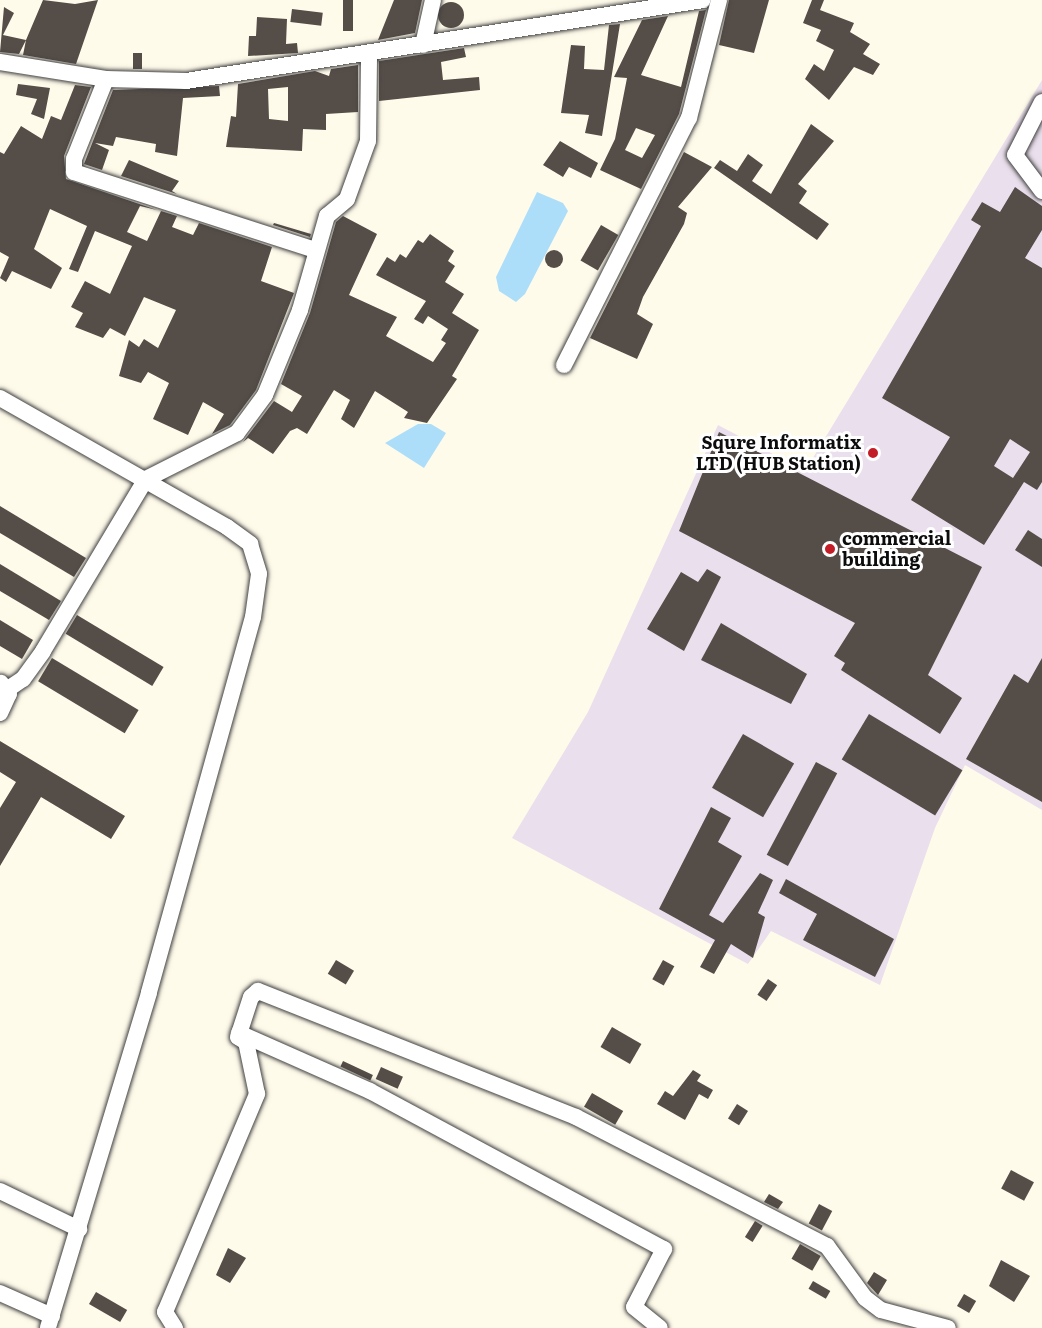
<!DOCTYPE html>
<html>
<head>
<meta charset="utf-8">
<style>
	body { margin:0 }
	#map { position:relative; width:1042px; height:1328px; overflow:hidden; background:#fffbeb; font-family:Literata,serif }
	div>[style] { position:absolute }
	.industrial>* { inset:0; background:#eadfec }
	.water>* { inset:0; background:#addef9 }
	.building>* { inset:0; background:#554d48; transform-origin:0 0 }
	.round { border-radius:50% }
	.roads { filter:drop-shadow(0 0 2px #3f3f3f) drop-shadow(0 0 2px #3f3f3f) }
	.minor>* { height:16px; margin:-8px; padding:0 8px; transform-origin:8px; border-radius:8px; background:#fff }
	.dots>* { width:16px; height:16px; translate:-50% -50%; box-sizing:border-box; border:3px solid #fff; border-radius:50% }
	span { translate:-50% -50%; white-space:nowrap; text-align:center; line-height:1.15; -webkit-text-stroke:6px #fff; paint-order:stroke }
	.poi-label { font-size:18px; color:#0c0c0c; font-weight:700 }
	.right { translate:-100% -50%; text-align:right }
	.left { translate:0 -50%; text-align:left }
</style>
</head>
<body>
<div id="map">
	<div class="industrial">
		<i style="clip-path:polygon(1042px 80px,1042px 810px,965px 765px,935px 828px,880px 985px,771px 931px,748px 964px,512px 838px,588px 712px,718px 425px,805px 471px)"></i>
	</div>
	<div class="water">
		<i style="clip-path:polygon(537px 192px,563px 203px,568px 211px,525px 294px,516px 302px,499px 291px,496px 277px)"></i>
		<i style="clip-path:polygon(418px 424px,431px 424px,446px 433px,424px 468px,385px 443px)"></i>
	</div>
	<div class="building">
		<i style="clip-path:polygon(43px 0,75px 4px,98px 0,76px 64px,23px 55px,26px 40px,19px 54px,0 52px,4px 7px,14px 13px,3px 35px,26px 40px)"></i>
		<i style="left:343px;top:0;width:10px;height:31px"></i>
		<i style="clip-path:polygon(394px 0,422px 0,415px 33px,378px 40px)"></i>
		<i style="clip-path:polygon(729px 0,769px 0,754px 53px,719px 45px)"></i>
		<i style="clip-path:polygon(812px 0,824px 0,820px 10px,854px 23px,850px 32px,870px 44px,863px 54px,880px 64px,873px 75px,854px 67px,829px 100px,805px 79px,814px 64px,824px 71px,834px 50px,816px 41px,821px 30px,803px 23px)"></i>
		<i class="round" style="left:438px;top:2px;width:26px;height:26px"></i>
		<i style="left:292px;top:9px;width:31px;height:13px;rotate:7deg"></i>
		<i style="clip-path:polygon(evenodd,706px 10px,679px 114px,641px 189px,600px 170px,615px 139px,627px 78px,614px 77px,642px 20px,668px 16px,641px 75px,681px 87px,699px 11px,706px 10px,636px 128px,655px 135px,642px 158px,625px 150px,636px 128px)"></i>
		<i style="clip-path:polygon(257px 17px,287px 19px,286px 44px,297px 43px,298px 53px,248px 56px,249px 36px,256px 36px)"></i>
		<i style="clip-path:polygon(620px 24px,602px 136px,585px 133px,589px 115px,561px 113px,571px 45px,585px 46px,584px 69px,604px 70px,609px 25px)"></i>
		<i style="clip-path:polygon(464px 48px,466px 57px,441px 62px,443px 80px,479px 77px,480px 90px,379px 101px,379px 61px)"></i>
		<i style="left:133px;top:53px;width:9px;height:16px"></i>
		<i style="clip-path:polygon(evenodd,358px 65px,358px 112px,326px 114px,326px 130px,303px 129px,302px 151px,226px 147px,231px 116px,236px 117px,238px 84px,315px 71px,329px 76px,331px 69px,358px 65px,288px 87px,288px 121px,269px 119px,268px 89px,288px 87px)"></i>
		<i style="clip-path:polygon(18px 84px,50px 88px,44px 119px,31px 114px,37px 99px,16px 95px)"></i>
		<i style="clip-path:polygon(75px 85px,91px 87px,64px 156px,66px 179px,157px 210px,140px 206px,127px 232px,147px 241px,161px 211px,177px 216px,172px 227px,193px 235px,199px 223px,272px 247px,261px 281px,294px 293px,256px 390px,230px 425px,212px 434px,224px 414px,203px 402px,188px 435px,153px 419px,169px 383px,148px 372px,141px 383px,119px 376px,129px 340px,139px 347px,144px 339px,158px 348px,176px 310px,144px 297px,125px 336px,110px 328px,103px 338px,75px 327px,83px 313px,71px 307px,85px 281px,110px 294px,132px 246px,95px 231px,78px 272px,69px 269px,87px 226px,50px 209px,34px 249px,62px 268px,51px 289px,12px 271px,6px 282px,0 278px,9px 257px,0 252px,0 152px,4px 154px,21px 126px,42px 139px,51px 116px,61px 120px)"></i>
		<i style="clip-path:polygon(219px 86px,220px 96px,183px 98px,177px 156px,155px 152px,156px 144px,116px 137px,113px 146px,95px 143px,109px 150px,102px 170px,84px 164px,113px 90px)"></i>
		<i style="clip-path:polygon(811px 124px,834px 141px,798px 184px,807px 191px,799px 203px,829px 224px,817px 240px,714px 168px,720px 160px,737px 171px,748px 154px,763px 165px,752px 181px,771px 194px)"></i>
		<i style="clip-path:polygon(560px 141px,598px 163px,591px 178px,569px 167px,563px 177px,543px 165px)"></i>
		<i style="clip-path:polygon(684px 152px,712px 167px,678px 207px,687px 213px,684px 224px,643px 297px,637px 314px,653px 324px,637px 359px,590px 338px)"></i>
		<i style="clip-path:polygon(129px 160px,179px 181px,172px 191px,177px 194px,121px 176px)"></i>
		<i style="clip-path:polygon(evenodd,1015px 187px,1042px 206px,1042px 230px,1025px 258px,1042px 268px,1042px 482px,1037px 490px,1024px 482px,984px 545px,911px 500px,950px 437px,882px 398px,981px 226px,971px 220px,982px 202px,1000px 212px,1015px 187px,1010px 439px,1030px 452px,1013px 478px,994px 466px,1010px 439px)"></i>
		<i style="clip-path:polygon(343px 216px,377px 234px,349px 295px,397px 317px,386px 336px,433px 362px,446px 343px,441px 340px,448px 329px,428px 316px,423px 324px,414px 319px,426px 301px,376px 275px,387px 257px,395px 262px,400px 254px,406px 258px,418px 240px,423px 243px,430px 234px,454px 251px,448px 261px,455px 266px,445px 282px,464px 294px,452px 313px,479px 330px,452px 376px,457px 379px,427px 423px,404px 418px,408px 412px,375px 391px,354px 428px,341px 419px,350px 400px,334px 390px,307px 434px,297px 428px,290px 431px,273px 454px,248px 438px,243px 442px,274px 401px,292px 412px,302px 396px,281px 384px,310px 313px,336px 222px)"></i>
		<i style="clip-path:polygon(274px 223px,311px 234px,310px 237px,273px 225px)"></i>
		<i style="left:601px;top:225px;width:20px;height:41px;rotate:30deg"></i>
		<i class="round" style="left:545px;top:250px;width:18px;height:18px"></i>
		<i style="clip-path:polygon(719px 432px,982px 567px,928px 675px,962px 698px,940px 734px,841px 670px,845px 663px,834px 656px,855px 623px,679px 531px)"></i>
		<i style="clip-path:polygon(0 506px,86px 558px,74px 577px,0 533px)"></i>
		<i style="clip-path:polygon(1028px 530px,1042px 539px,1042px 567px,1015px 550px)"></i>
		<i style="clip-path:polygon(0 564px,61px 601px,49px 620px,0 591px)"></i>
		<i style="clip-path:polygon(707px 569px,721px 577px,684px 651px,647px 629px,681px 572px,698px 582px)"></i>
		<i style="left:77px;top:615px;width:101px;height:22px;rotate:31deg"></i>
		<i style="clip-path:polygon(0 620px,33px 640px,22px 659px,0 646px)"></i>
		<i style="clip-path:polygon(721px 623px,807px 674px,791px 704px,701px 660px)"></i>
		<i style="left:52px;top:658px;width:101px;height:27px;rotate:31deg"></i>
		<i style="clip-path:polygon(1042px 658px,1042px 802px,966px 759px,1014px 674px,1028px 683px)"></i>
		<i style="left:869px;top:714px;width:109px;height:53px;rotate:31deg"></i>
		<i style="left:743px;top:734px;width:59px;height:62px;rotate:30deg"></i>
		<i style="clip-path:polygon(0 741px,125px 816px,111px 839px,41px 797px,0 866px,0 808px,16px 782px,0 772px)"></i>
		<i style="left:816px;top:762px;width:24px;height:105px;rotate:28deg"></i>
		<i style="clip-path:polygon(711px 807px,731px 818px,718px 842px,742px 856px,709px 915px,723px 923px,760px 873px,773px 880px,758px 913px,765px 917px,753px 958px,731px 944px,714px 974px,700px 967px,715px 940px,659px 909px)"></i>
		<i style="clip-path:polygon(786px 879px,894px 939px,875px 977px,803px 940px,817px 914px,779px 893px)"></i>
		<i style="left:336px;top:960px;width:21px;height:16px;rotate:31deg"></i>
		<i style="left:663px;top:960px;width:13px;height:22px;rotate:29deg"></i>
		<i style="left:768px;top:979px;width:11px;height:19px;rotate:34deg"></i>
		<i style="left:612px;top:1027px;width:34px;height:23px;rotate:30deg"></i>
		<i style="left:343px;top:1061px;width:33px;height:6px;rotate:25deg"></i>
		<i style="left:381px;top:1067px;width:24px;height:13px;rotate:24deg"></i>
		<i style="clip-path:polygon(693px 1070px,701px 1075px,697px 1081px,713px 1090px,708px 1099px,699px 1094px,685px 1120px,657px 1104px,665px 1091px,673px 1096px)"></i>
		<i style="left:592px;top:1093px;width:36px;height:16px;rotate:30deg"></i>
		<i style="left:737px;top:1104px;width:13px;height:17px;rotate:32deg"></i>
		<i style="left:1011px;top:1170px;width:26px;height:21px;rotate:28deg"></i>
		<i style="clip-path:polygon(769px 1194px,783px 1202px,778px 1209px,764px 1202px)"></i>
		<i style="left:819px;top:1204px;width:15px;height:22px;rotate:28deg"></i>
		<i style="left:755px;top:1221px;width:9px;height:19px;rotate:32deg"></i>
		<i style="left:800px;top:1244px;width:24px;height:17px;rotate:30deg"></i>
		<i style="clip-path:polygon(228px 1248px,246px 1258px,230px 1283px,216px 1275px)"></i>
		<i style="clip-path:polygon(1001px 1260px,1030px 1276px,1014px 1302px,989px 1286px)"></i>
		<i style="clip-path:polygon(874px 1272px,887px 1280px,878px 1295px,867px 1283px)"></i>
		<i style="left:813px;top:1281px;width:20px;height:9px;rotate:30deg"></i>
		<i style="left:96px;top:1292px;width:36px;height:14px;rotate:30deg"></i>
		<i style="left:964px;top:1294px;width:14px;height:14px;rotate:30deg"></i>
	</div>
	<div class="roads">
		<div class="minor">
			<i style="left:423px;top:45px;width:46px;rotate:-77.5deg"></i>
			<i style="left:0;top:62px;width:107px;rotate:9.1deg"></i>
			<i style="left:106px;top:79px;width:80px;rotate:1.4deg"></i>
			<i style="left:186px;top:81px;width:523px;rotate:-8.9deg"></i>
			<i style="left:106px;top:79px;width:86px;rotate:111.8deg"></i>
			<i style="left:74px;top:159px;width:13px;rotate:90deg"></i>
			<i style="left:74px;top:172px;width:254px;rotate:17.9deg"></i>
			<i style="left:1042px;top:102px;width:59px;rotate:117deg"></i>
			<i style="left:1015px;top:155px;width:45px;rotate:53.1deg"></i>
			<i style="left:564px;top:365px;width:277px;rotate:-63.2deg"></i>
			<i style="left:689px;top:118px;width:122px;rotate:-75.7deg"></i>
			<i style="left:0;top:398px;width:261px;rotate:29.6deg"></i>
			<i style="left:227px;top:527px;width:29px;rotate:36deg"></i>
			<i style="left:250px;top:544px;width:31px;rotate:73deg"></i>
			<i style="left:259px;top:574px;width:43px;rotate:97.9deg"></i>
			<i style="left:253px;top:617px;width:390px;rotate:105.5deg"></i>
			<i style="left:149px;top:993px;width:350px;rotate:106.8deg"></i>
			<i style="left:8px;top:689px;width:18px;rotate:-34deg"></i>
			<i style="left:23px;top:679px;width:34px;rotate:-54deg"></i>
			<i style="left:43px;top:651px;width:200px;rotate:-59.1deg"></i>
			<i style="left:146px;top:479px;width:102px;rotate:-26.8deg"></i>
			<i style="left:237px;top:433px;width:47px;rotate:-53.6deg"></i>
			<i style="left:265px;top:395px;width:92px;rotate:-67.6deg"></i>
			<i style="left:300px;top:310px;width:98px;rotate:-74deg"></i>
			<i style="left:327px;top:216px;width:26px;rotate:-40deg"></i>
			<i style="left:347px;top:199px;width:62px;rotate:-70.1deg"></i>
			<i style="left:368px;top:141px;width:85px;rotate:-89.3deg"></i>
			<i style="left:0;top:713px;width:21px;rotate:-65deg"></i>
			<i style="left:9px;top:694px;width:14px;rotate:-126deg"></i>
			<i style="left:239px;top:1033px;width:143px;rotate:23.9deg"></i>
			<i style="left:370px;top:1091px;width:334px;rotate:28.3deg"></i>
			<i style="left:664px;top:1249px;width:65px;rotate:117.3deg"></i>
			<i style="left:634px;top:1307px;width:33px;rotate:39deg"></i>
			<i style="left:0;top:1191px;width:88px;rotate:25.7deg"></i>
			<i style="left:0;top:1293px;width:57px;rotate:23.9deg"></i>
			<i style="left:175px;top:1328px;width:19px;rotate:-122deg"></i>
			<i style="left:165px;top:1312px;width:237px;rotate:-67.1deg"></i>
			<i style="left:257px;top:1094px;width:53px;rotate:-101.9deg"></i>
			<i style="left:246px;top:1042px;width:9px;rotate:-148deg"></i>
			<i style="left:238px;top:1037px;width:42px;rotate:-72deg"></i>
			<i style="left:251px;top:997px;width:9px;rotate:-41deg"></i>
			<i style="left:258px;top:991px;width:342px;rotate:21.6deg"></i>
			<i style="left:576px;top:1117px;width:282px;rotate:27.2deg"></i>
			<i style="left:827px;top:1246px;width:64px;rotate:53.8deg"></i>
			<i style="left:865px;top:1298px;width:20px;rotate:37deg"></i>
			<i style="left:881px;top:1310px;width:69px;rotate:15deg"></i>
		</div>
	</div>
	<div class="dots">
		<i style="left:873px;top:453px;background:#c31d27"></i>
		<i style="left:830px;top:549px;background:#c31d27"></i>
	</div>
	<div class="poi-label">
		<span class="right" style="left:861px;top:453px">Squre Informatix<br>LTD (HUB Station)</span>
		<span class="left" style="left:842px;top:549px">commercial<br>building</span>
	</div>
</div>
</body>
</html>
